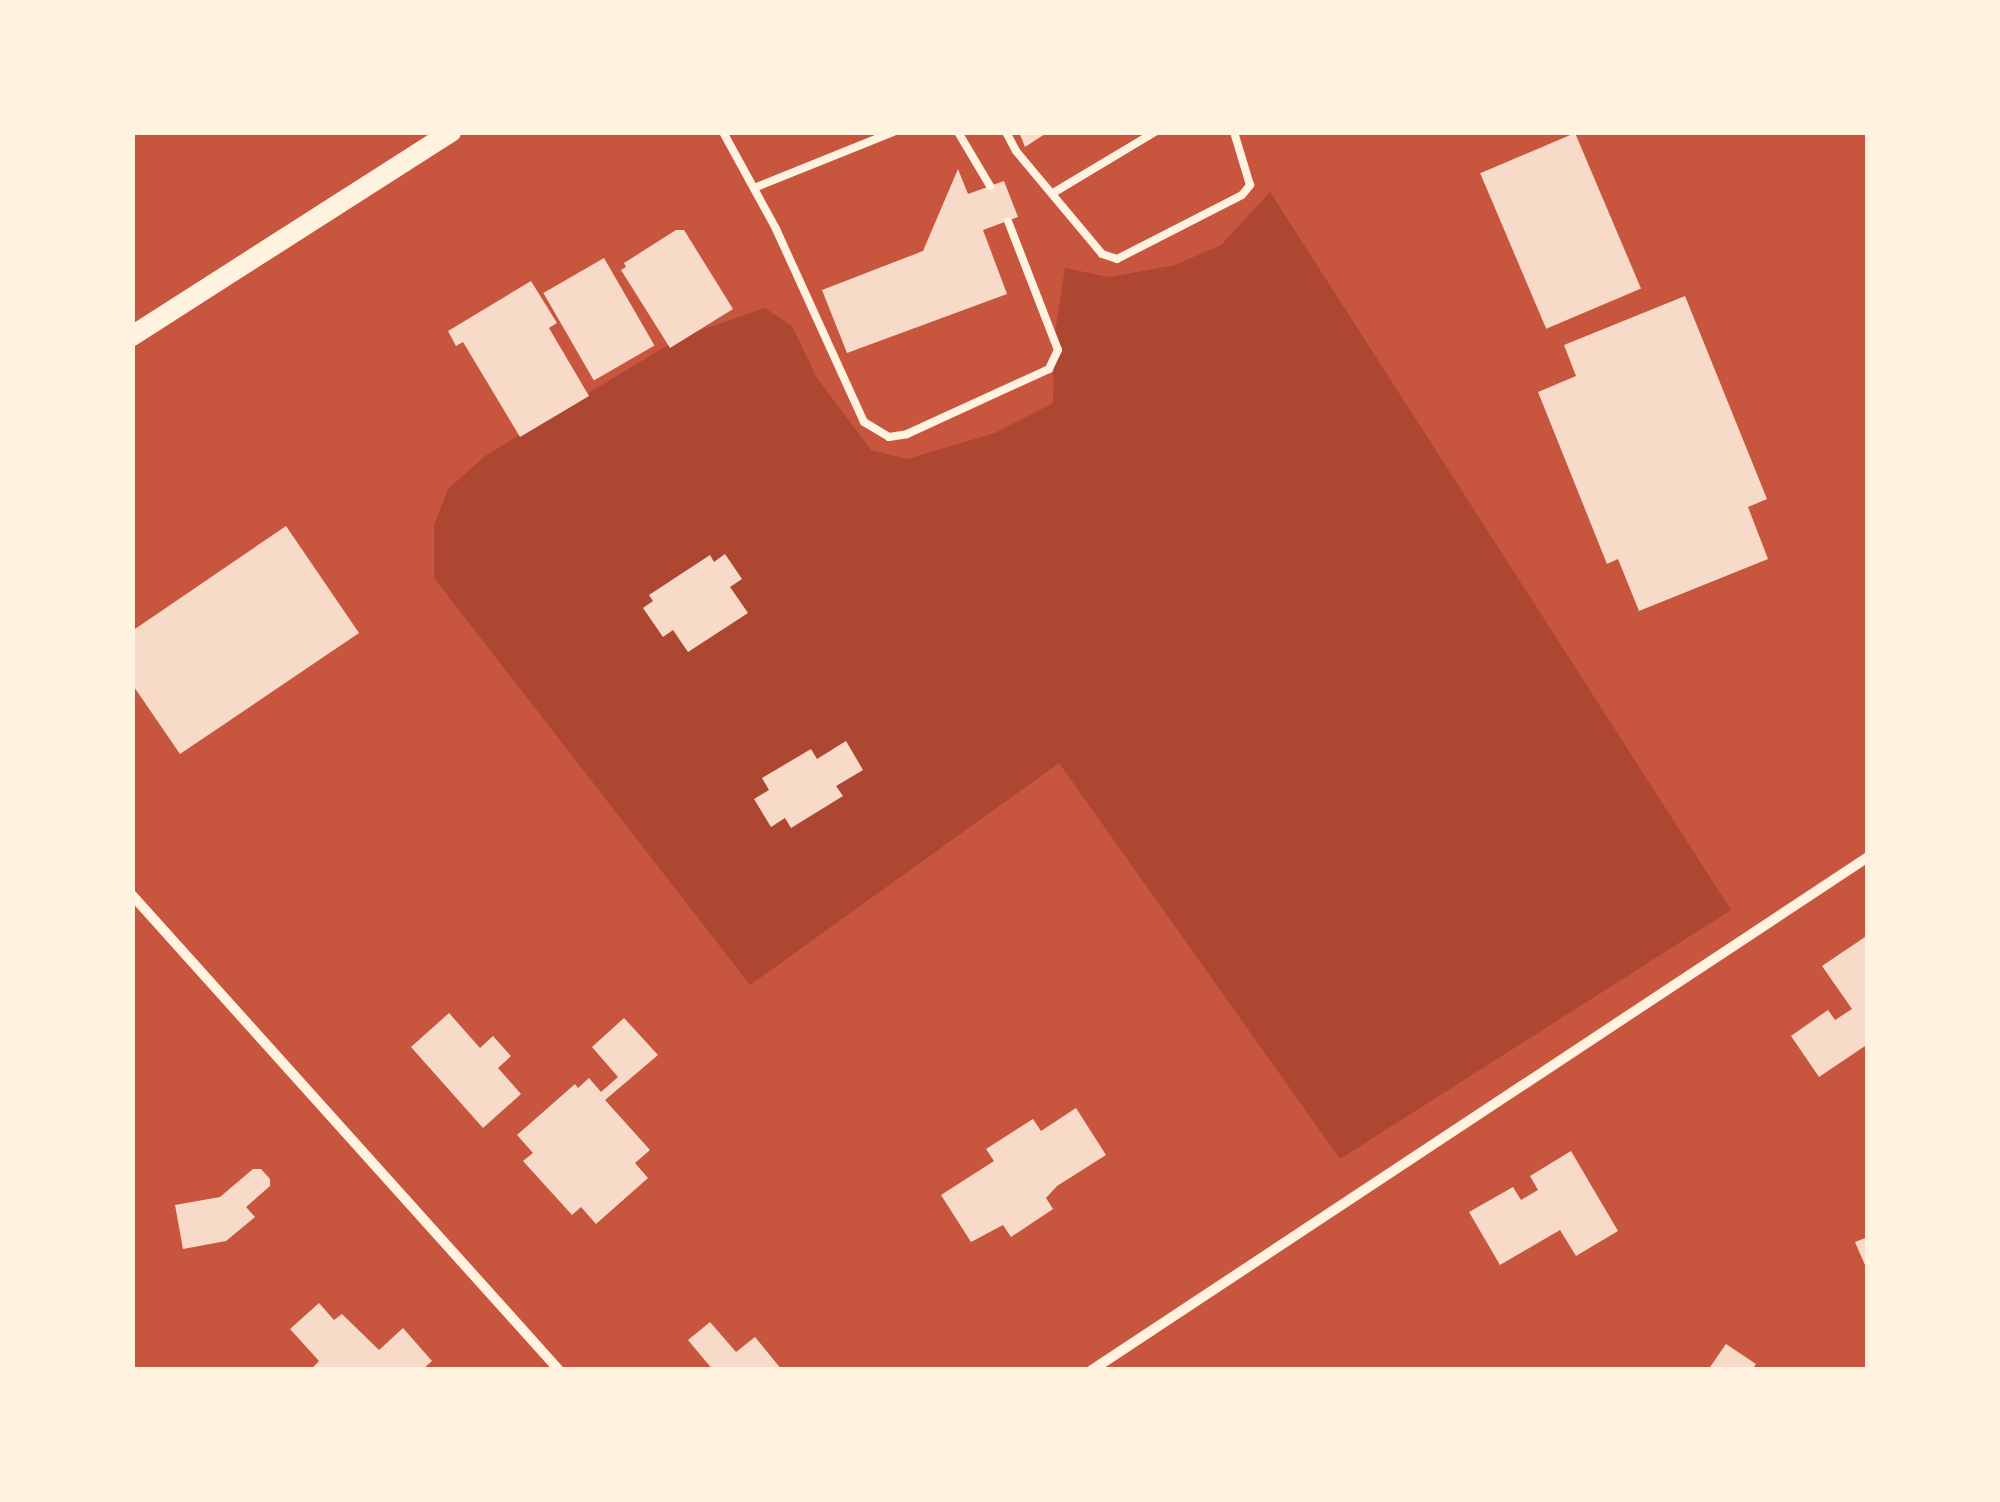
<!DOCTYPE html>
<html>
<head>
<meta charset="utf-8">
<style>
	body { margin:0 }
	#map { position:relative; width:2000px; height:1502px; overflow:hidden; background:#c8553d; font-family:Karla,sans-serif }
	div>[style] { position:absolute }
	.green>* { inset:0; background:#ae4732 }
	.building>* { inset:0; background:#f7dbc8; transform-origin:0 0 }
	.service>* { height:8px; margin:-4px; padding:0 4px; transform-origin:4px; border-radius:4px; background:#fff3e0 }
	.minor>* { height:10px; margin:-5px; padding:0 5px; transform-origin:5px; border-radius:5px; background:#fff3e0 }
	.secondary>* { height:20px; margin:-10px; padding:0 10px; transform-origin:10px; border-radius:10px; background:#fff3e0 }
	span { translate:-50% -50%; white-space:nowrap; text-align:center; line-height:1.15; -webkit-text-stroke:8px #fff3e0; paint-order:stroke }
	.frame { position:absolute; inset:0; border:135px solid #fff3e0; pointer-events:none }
</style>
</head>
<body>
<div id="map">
	<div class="green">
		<i style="clip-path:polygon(1270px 192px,1731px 910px,1340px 1159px,1059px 763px,750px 985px,434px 578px,434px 525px,448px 489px,485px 456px,681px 337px,765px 308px,792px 326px,817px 378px,871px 450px,907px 459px,995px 433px,1053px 403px,1054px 340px,1065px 268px,1109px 277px,1175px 265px,1221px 245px)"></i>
	</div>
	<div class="building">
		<i style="clip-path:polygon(1019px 132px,1048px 132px,1025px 147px)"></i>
		<i style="left:1575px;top:133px;width:169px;height:103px;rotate:67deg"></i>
		<i style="clip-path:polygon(958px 169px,968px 194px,1004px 181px,1018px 217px,983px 230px,1007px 294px,847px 353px,822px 290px,923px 251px)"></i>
		<i style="clip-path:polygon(676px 230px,684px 230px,733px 309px,670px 348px,621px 270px,626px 267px,624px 263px)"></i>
		<i style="left:604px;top:258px;width:101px;height:70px;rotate:60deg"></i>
		<i style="clip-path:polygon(531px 281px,557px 323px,549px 328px,589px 396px,520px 437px,463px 342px,456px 346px,448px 331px)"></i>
		<i style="clip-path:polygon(1685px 296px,1767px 499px,1748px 507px,1768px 559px,1639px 611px,1618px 559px,1607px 564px,1538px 392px,1576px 376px,1564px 345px)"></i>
		<i style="clip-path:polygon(286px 526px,359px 633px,180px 754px,132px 684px,132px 631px)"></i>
		<i style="clip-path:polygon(725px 554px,742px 579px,730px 587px,748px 613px,688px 652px,673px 630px,663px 637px,643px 608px,653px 601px,649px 595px,710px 555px,714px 562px)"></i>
		<i style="clip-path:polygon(846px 741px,863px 770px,836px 786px,843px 796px,791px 828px,785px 818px,771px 827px,754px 799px,769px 790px,762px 778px,811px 749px,817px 759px)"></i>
		<i style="clip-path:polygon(1868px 935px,1868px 1044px,1819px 1077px,1791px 1036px,1828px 1010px,1835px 1020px,1852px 1009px,1822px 966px)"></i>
		<i style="clip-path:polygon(449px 1013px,480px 1048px,493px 1036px,511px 1056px,498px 1068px,521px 1094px,483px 1128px,411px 1047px)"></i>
		<i style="clip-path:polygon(624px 1018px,658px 1055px,605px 1100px,650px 1150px,635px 1163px,648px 1178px,596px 1224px,581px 1207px,572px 1215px,523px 1161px,533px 1153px,517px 1135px,575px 1084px,578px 1088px,589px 1078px,601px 1092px,618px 1077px,592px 1047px)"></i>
		<i style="clip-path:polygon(1076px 1108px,1106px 1155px,1057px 1186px,1046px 1198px,1053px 1209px,1011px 1237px,1003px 1225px,971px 1242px,941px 1195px,994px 1161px,986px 1149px,1033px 1119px,1041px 1131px)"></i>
		<i style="clip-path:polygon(1571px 1151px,1618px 1231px,1576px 1256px,1560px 1230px,1500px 1265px,1469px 1212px,1513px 1187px,1521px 1200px,1538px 1190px,1530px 1176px)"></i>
		<i style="clip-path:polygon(253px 1169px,261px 1169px,270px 1179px,270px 1186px,246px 1207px,255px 1217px,226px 1241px,183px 1249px,175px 1205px,220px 1197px)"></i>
		<i style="clip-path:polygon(1868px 1237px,1868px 1272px,1855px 1242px)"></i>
		<i style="clip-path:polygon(319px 1303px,334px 1320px,342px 1314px,379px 1350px,403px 1328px,432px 1361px,422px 1370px,310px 1370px,319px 1361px,290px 1329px)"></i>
		<i style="clip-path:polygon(710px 1322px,736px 1352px,755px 1337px,782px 1370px,713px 1370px,688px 1340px)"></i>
		<i style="clip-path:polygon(1726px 1344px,1756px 1364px,1752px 1370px,1708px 1370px)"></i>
	</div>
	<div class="service">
		<i style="left:723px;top:132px;width:111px;rotate:61.3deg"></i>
		<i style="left:776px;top:229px;width:212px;rotate:65.5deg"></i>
		<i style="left:864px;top:422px;width:29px;rotate:31deg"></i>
		<i style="left:889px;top:437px;width:18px;rotate:-9deg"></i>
		<i style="left:907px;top:434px;width:156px;rotate:-24.6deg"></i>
		<i style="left:1049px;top:369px;width:21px;rotate:-65deg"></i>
		<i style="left:1058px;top:350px;width:138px;rotate:-111.2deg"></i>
		<i style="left:958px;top:132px;width:63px;rotate:59.3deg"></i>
		<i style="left:1006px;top:132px;width:21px;rotate:62deg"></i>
		<i style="left:1016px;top:151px;width:134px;rotate:50.1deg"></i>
		<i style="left:1102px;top:254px;width:16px;rotate:18deg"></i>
		<i style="left:1117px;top:259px;width:140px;rotate:-27.1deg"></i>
		<i style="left:1242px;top:195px;width:13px;rotate:-51deg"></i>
		<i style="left:1250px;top:185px;width:55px;rotate:-106.8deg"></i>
		<i style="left:754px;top:188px;width:150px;rotate:-21.9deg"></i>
		<i style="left:1053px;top:193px;width:119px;rotate:-30.9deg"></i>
	</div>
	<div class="minor">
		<i style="left:132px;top:895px;width:639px;rotate:48.05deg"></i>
		<i style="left:1092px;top:1370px;width:930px;rotate:-33.47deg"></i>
	</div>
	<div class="secondary">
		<i style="left:132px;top:336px;width:379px;rotate:-32.6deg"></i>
	</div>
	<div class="frame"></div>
</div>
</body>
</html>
